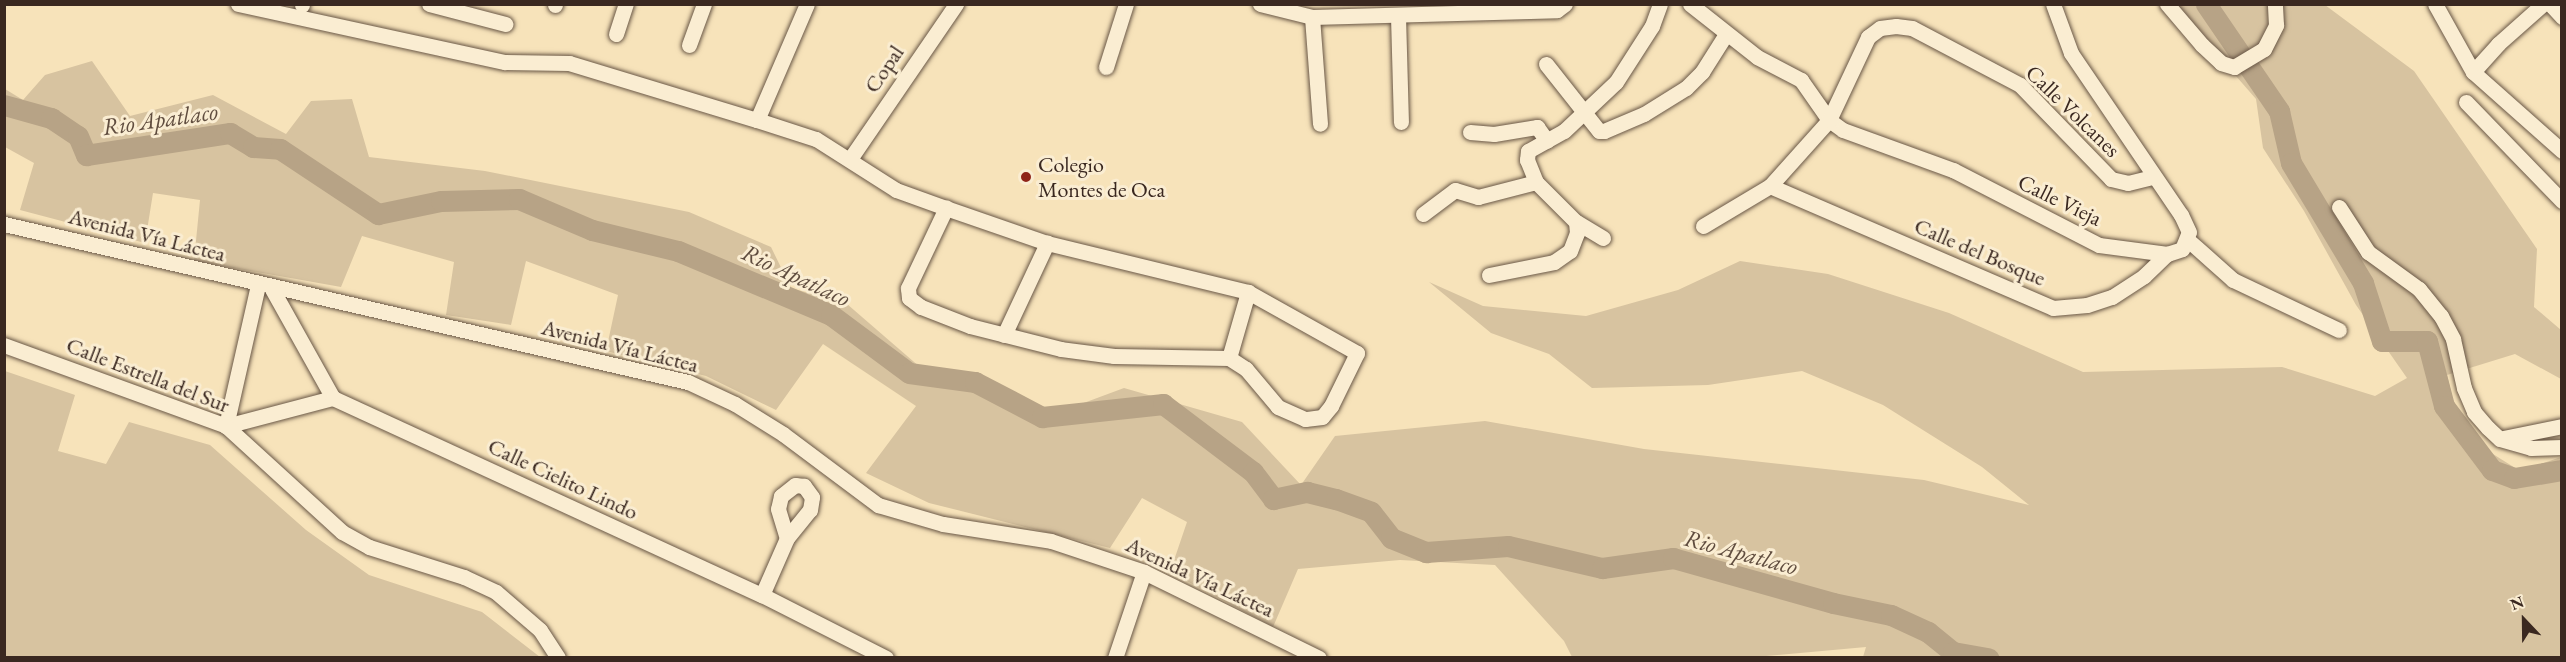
<!DOCTYPE html>
<html>
<head>
<meta charset="utf-8">
<style>
	body { margin:0 }
	#map { position:relative; width:2566px; height:662px; overflow:hidden; background:#f7e3ba; font-family:"EB Garamond",serif }
	div>[style] { position:absolute }
	.green>* { inset:0; background:#d7c3a0 }
	.river>* { height:21px; margin:-10.5px; padding:0 10.5px; transform-origin:10.5px; border-radius:10.5px; background:#b7a386 }
	.roads { filter:drop-shadow(0 0 2px #695746) drop-shadow(0 0 2px #695746) }
	.minor>* { height:15px; margin:-7.5px; padding:0 7.5px; transform-origin:7.5px; border-radius:7.5px; background:#faedd2 }
	.dots>* { width:16px; height:16px; translate:-50% -50%; box-sizing:border-box; border:3px solid #faedd2; border-radius:50% }
	span { translate:-50% -50%; white-space:nowrap; text-align:center; line-height:1.15; -webkit-text-stroke:6px #faedd2; paint-order:stroke }
	.street-label { font-size:22px; color:#3a2820 }
	.poi-label { font-size:22px; color:#3a2820 }
	.left { translate:0 -50%; text-align:left }
	.water-label { font-size:24px; color:#604d3f; font-style:italic }
	.frame { position:absolute; inset:0; border:6px solid #3a2820; pointer-events:none }
	.north { position:absolute; left:2494px; top:590px; width:60px; height:60px; -webkit-text-stroke:4px #faedd2; paint-order:stroke; rotate:338deg; font-size:16px; font-weight:700; line-height:24px; text-align:center; color:#3a2820 }
	.north::after { content:''; display:block; margin:auto; width:21px; height:27px; background:#3a2820; clip-path:polygon(50% 0,100% 100%,50% 72%,0 100%) }
</style>
</head>
<body>
<div id="map">
	<div class="green">
		<i style="clip-path:polygon(2174px 5px,2325px 5px,2414px 71px,2537px 249px,2534px 307px,2561px 330px,2561px 379px,2515px 354px,2447px 375px,2461px 434px,2520px 471px,2561px 457px,2561px 657px,1863px 657px,1866px 647px,1744px 658px,1572px 657px,1564px 641px,1495px 565px,1400px 560px,1298px 569px,1273px 627px,1170px 572px,1187px 522px,1142px 498px,1110px 548px,929px 503px,866px 473px,916px 406px,823px 344px,776px 410px,706px 376px,606px 351px,618px 295px,526px 261px,511px 325px,446px 315px,454px 262px,362px 236px,341px 287px,194px 261px,200px 200px,153px 193px,145px 243px,20px 210px,34px 163px,5px 147px,5px 89px,23px 100px,45px 75px,92px 61px,130px 116px,213px 95px,286px 134px,311px 101px,352px 99px,369px 157px,485px 171px,689px 212px,771px 247px,791px 288px,847px 304px,921px 368px,992px 381px,1054px 414px,1124px 388px,1242px 422px,1301px 485px,1335px 436px,1485px 421px,1644px 449px,1924px 480px,2029px 505px,1982px 467px,1883px 405px,1802px 371px,1708px 385px,1592px 388px,1549px 354px,1491px 333px,1429px 282px,1483px 306px,1586px 316px,1678px 290px,1740px 261px,1828px 274px,1949px 313px,2083px 372px,2282px 367px,2375px 396px,2407px 378px,2356px 305px,2304px 211px,2263px 148px,2256px 99px)"></i>
		<i style="clip-path:polygon(5px 371px,75px 395px,58px 451px,106px 464px,129px 422px,210px 445px,306px 530px,369px 575px,482px 612px,540px 657px,5px 657px)"></i>
	</div>
	<div class="river">
		<i style="left:2206px;top:4px;width:130px;rotate:55.7deg"></i>
		<i style="left:2279px;top:111px;width:53px;rotate:77deg"></i>
		<i style="left:2291px;top:163px;width:140px;rotate:59deg"></i>
		<i style="left:2363px;top:283px;width:61px;rotate:71.9deg"></i>
		<i style="left:2382px;top:341px;width:45px"></i>
		<i style="left:2427px;top:341px;width:67px;rotate:75.3deg"></i>
		<i style="left:2444px;top:406px;width:80px;rotate:53.1deg"></i>
		<i style="left:2492px;top:470px;width:23px;rotate:20deg"></i>
		<i style="left:2514px;top:478px;width:49px;rotate:-9.5deg"></i>
		<i style="left:4px;top:105px;width:49px;rotate:15.5deg"></i>
		<i style="left:51px;top:118px;width:32px;rotate:34deg"></i>
		<i style="left:78px;top:136px;width:21px;rotate:67deg"></i>
		<i style="left:86px;top:155px;width:146px;rotate:-8.7deg"></i>
		<i style="left:230px;top:133px;width:27px;rotate:31deg"></i>
		<i style="left:253px;top:147px;width:27px;rotate:4deg"></i>
		<i style="left:280px;top:149px;width:118px;rotate:33.6deg"></i>
		<i style="left:378px;top:214px;width:64px;rotate:-11.7deg"></i>
		<i style="left:441px;top:201px;width:78px;rotate:-1.5deg"></i>
		<i style="left:519px;top:199px;width:79px;rotate:23deg"></i>
		<i style="left:592px;top:230px;width:89px;rotate:13.7deg"></i>
		<i style="left:678px;top:251px;width:166px;rotate:22.7deg"></i>
		<i style="left:831px;top:315px;width:97px;rotate:36.6deg"></i>
		<i style="left:909px;top:373px;width:67px;rotate:7.8deg"></i>
		<i style="left:975px;top:382px;width:76px;rotate:27.6deg"></i>
		<i style="left:1042px;top:417px;width:122px;rotate:-6.1deg"></i>
		<i style="left:1163px;top:404px;width:113px;rotate:37.1deg"></i>
		<i style="left:1253px;top:472px;width:34px;rotate:53deg"></i>
		<i style="left:1273px;top:499px;width:35px;rotate:-12deg"></i>
		<i style="left:1307px;top:492px;width:30px;rotate:14deg"></i>
		<i style="left:1336px;top:499px;width:37px;rotate:20deg"></i>
		<i style="left:1371px;top:512px;width:33px;rotate:52deg"></i>
		<i style="left:1391px;top:538px;width:38px;rotate:22deg"></i>
		<i style="left:1426px;top:552px;width:82px;rotate:-4.2deg"></i>
		<i style="left:1508px;top:546px;width:97px;rotate:13.2deg"></i>
		<i style="left:1602px;top:568px;width:72px;rotate:-8deg"></i>
		<i style="left:1673px;top:558px;width:166px;rotate:15.7deg"></i>
		<i style="left:1833px;top:603px;width:59px;rotate:11.7deg"></i>
		<i style="left:1891px;top:615px;width:41px;rotate:24.7deg"></i>
		<i style="left:1928px;top:632px;width:32px;rotate:39deg"></i>
		<i style="left:1953px;top:652px;width:36px;rotate:10deg"></i>
	</div>
	<div class="roads">
		<div class="minor">
			<i style="left:238px;top:4px;width:273px;rotate:12.3deg"></i>
			<i style="left:505px;top:62px;width:64px;rotate:0.9deg"></i>
			<i style="left:569px;top:63px;width:196px;rotate:16.9deg"></i>
			<i style="left:757px;top:120px;width:62px;rotate:17.9deg"></i>
			<i style="left:816px;top:139px;width:95px;rotate:32.5deg"></i>
			<i style="left:896px;top:190px;width:53px;rotate:19.8deg"></i>
			<i style="left:946px;top:208px;width:107px;rotate:19.1deg"></i>
			<i style="left:1047px;top:243px;width:207px;rotate:13.7deg"></i>
			<i style="left:1248px;top:292px;width:125px;rotate:29.2deg"></i>
			<i style="left:1357px;top:353px;width:59px;rotate:116.1deg"></i>
			<i style="left:1331px;top:406px;width:14px;rotate:129deg"></i>
			<i style="left:1322px;top:417px;width:17px;rotate:173deg"></i>
			<i style="left:1305px;top:419px;width:30px;rotate:-156deg"></i>
			<i style="left:1278px;top:407px;width:50px;rotate:-130.1deg"></i>
			<i style="left:1246px;top:369px;width:20px;rotate:-147deg"></i>
			<i style="left:1229px;top:358px;width:115px;rotate:-179deg"></i>
			<i style="left:1114px;top:356px;width:53px;rotate:-172.5deg"></i>
			<i style="left:1061px;top:349px;width:94px;rotate:-165.8deg"></i>
			<i style="left:970px;top:326px;width:53px;rotate:-158.8deg"></i>
			<i style="left:921px;top:307px;width:15px;rotate:-143deg"></i>
			<i style="left:909px;top:298px;width:10px;rotate:-96deg"></i>
			<i style="left:908px;top:288px;width:89px;rotate:-64.6deg"></i>
			<i style="left:429px;top:4px;width:79px;rotate:14.7deg"></i>
			<i style="left:1260px;top:4px;width:54px;rotate:14deg"></i>
			<i style="left:1312px;top:17px;width:245px;rotate:-1.6deg"></i>
			<i style="left:1557px;top:10px;width:10px;rotate:-37deg"></i>
			<i style="left:1690px;top:4px;width:85px;rotate:38.3deg"></i>
			<i style="left:1757px;top:57px;width:50px;rotate:27.6deg"></i>
			<i style="left:1801px;top:80px;width:49px;rotate:55deg"></i>
			<i style="left:1829px;top:120px;width:17px;rotate:36deg"></i>
			<i style="left:1843px;top:130px;width:117px;rotate:20deg"></i>
			<i style="left:1953px;top:170px;width:164px;rotate:27.2deg"></i>
			<i style="left:2099px;top:245px;width:69px;rotate:7.5deg"></i>
			<i style="left:2167px;top:254px;width:16px;rotate:-18deg"></i>
			<i style="left:2182px;top:249px;width:18px;rotate:-68deg"></i>
			<i style="left:2189px;top:232px;width:19px;rotate:-115deg"></i>
			<i style="left:2181px;top:215px;width:196px;rotate:-124.2deg"></i>
			<i style="left:2071px;top:53px;width:52px;rotate:-110.2deg"></i>
			<i style="left:2167px;top:4px;width:54px;rotate:49.5deg"></i>
			<i style="left:2202px;top:45px;width:26px;rotate:43deg"></i>
			<i style="left:2221px;top:63px;width:14px;rotate:17deg"></i>
			<i style="left:2234px;top:67px;width:35px;rotate:-31deg"></i>
			<i style="left:2264px;top:49px;width:27px;rotate:-63deg"></i>
			<i style="left:2276px;top:25px;width:21px;rotate:-93deg"></i>
			<i style="left:2435px;top:4px;width:78px;rotate:60.8deg"></i>
			<i style="left:2473px;top:72px;width:119px;rotate:41.6deg"></i>
			<i style="left:2550px;top:4px;width:18px;rotate:47deg"></i>
			<i style="left:302px;top:5px;width:1px;rotate:-90deg"></i>
			<i style="left:555px;top:5px;width:1px;rotate:-90deg"></i>
			<i style="left:1398px;top:16px;width:106px;rotate:88.4deg"></i>
			<i style="left:1312px;top:17px;width:107px;rotate:85.7deg"></i>
			<i style="left:616px;top:34px;width:32px;rotate:-72deg"></i>
			<i style="left:689px;top:45px;width:44px;rotate:-69.9deg"></i>
			<i style="left:1546px;top:64px;width:85px;rotate:51.7deg"></i>
			<i style="left:1599px;top:131px;width:5px"></i>
			<i style="left:1604px;top:131px;width:43px;rotate:-23deg"></i>
			<i style="left:1644px;top:114px;width:49px;rotate:-31.8deg"></i>
			<i style="left:1686px;top:88px;width:23px;rotate:-45deg"></i>
			<i style="left:1702px;top:72px;width:45px;rotate:-57.7deg"></i>
			<i style="left:1106px;top:67px;width:66px;rotate:-72.4deg"></i>
			<i style="left:2473px;top:72px;width:38px;rotate:-48deg"></i>
			<i style="left:2498px;top:44px;width:60px;rotate:-41.6deg"></i>
			<i style="left:2466px;top:102px;width:138px;rotate:45.9deg"></i>
			<i style="left:757px;top:120px;width:126px;rotate:-66.7deg"></i>
			<i style="left:1470px;top:132px;width:24px;rotate:5deg"></i>
			<i style="left:1494px;top:134px;width:44px;rotate:-9.2deg"></i>
			<i style="left:1537px;top:127px;width:17px;rotate:54deg"></i>
			<i style="left:850px;top:159px;width:188px;rotate:-55.6deg"></i>
			<i style="left:1770px;top:186px;width:308px;rotate:23.3deg"></i>
			<i style="left:2053px;top:308px;width:34px;rotate:-5deg"></i>
			<i style="left:2087px;top:305px;width:26px;rotate:-18deg"></i>
			<i style="left:2112px;top:297px;width:38px;rotate:-33deg"></i>
			<i style="left:2144px;top:276px;width:32px;rotate:-44deg"></i>
			<i style="left:2339px;top:207px;width:54px;rotate:57.2deg"></i>
			<i style="left:2368px;top:252px;width:63px;rotate:36deg"></i>
			<i style="left:2419px;top:289px;width:35px;rotate:51deg"></i>
			<i style="left:2441px;top:316px;width:26px;rotate:62deg"></i>
			<i style="left:2453px;top:339px;width:50px;rotate:77.3deg"></i>
			<i style="left:2464px;top:388px;width:26px;rotate:67deg"></i>
			<i style="left:2474px;top:412px;width:21px;rotate:49deg"></i>
			<i style="left:2488px;top:428px;width:16px;rotate:43deg"></i>
			<i style="left:2500px;top:439px;width:32px;rotate:16deg"></i>
			<i style="left:2531px;top:448px;width:31px;rotate:-2deg"></i>
			<i style="left:1423px;top:214px;width:40px;rotate:-37deg"></i>
			<i style="left:1455px;top:190px;width:24px;rotate:17deg"></i>
			<i style="left:1478px;top:197px;width:60px;rotate:-14.5deg"></i>
			<i style="left:4px;top:224px;width:702px;rotate:13.01deg"></i>
			<i style="left:688px;top:382px;width:52px;rotate:25.1deg"></i>
			<i style="left:735px;top:404px;width:57px;rotate:32deg"></i>
			<i style="left:783px;top:434px;width:119px;rotate:36.8deg"></i>
			<i style="left:878px;top:505px;width:68px;rotate:16.3deg"></i>
			<i style="left:943px;top:524px;width:109px;rotate:8.9deg"></i>
			<i style="left:1051px;top:541px;width:98px;rotate:18.4deg"></i>
			<i style="left:1144px;top:572px;width:195px;rotate:26.2deg"></i>
			<i style="left:1703px;top:226px;width:78px;rotate:-30.8deg"></i>
			<i style="left:1770px;top:186px;width:89px;rotate:-48.2deg"></i>
			<i style="left:1829px;top:120px;width:92px;rotate:-64.8deg"></i>
			<i style="left:1868px;top:37px;width:15px;rotate:-37deg"></i>
			<i style="left:1880px;top:28px;width:16px;rotate:-7deg"></i>
			<i style="left:1896px;top:26px;width:16px;rotate:7deg"></i>
			<i style="left:1912px;top:28px;width:122px;rotate:27.8deg"></i>
			<i style="left:2020px;top:85px;width:131px;rotate:45.9deg"></i>
			<i style="left:2111px;top:179px;width:17px;rotate:13deg"></i>
			<i style="left:2128px;top:183px;width:25px;rotate:-14deg"></i>
			<i style="left:1603px;top:238px;width:31px;rotate:-149deg"></i>
			<i style="left:1576px;top:222px;width:57px;rotate:-135deg"></i>
			<i style="left:1536px;top:182px;width:24px;rotate:-112deg"></i>
			<i style="left:1527px;top:160px;width:9px;rotate:-84deg"></i>
			<i style="left:1528px;top:151px;width:41px;rotate:-29.1deg"></i>
			<i style="left:1564px;top:131px;width:71px;rotate:-43.3deg"></i>
			<i style="left:1616px;top:82px;width:67px;rotate:-57.3deg"></i>
			<i style="left:1652px;top:26px;width:23px;rotate:-70deg"></i>
			<i style="left:2188px;top:240px;width:60px;rotate:41.6deg"></i>
			<i style="left:2233px;top:280px;width:117px;rotate:25.3deg"></i>
			<i style="left:1489px;top:275px;width:66px;rotate:-11.3deg"></i>
			<i style="left:1554px;top:262px;width:19px;rotate:-35deg"></i>
			<i style="left:1570px;top:251px;width:19px;rotate:-69deg"></i>
			<i style="left:1577px;top:233px;width:11px;rotate:-95deg"></i>
			<i style="left:258px;top:285px;width:145px;rotate:102.8deg"></i>
			<i style="left:226px;top:426px;width:111px;rotate:-14.7deg"></i>
			<i style="left:272px;top:289px;width:125px;rotate:60.8deg"></i>
			<i style="left:333px;top:398px;width:472px;rotate:24.7deg"></i>
			<i style="left:762px;top:595px;width:139px;rotate:26.9deg"></i>
			<i style="left:1004px;top:335px;width:102px;rotate:-64.9deg"></i>
			<i style="left:4px;top:345px;width:236px;rotate:20deg"></i>
			<i style="left:226px;top:426px;width:157px;rotate:42.4deg"></i>
			<i style="left:342px;top:532px;width:31px;rotate:29deg"></i>
			<i style="left:369px;top:547px;width:100px;rotate:17.5deg"></i>
			<i style="left:464px;top:577px;width:35px;rotate:25deg"></i>
			<i style="left:496px;top:592px;width:58px;rotate:40.8deg"></i>
			<i style="left:540px;top:630px;width:33px;rotate:57deg"></i>
			<i style="left:1229px;top:358px;width:69px;rotate:-73.9deg"></i>
			<i style="left:2503px;top:438px;width:60px;rotate:-11.5deg"></i>
			<i style="left:762px;top:595px;width:62px;rotate:-66.3deg"></i>
			<i style="left:787px;top:538px;width:36px;rotate:-51deg"></i>
			<i style="left:810px;top:510px;width:13px;rotate:-81deg"></i>
			<i style="left:812px;top:497px;width:14px;rotate:-126deg"></i>
			<i style="left:804px;top:486px;width:9px;rotate:-174deg"></i>
			<i style="left:795px;top:485px;width:18px;rotate:142deg"></i>
			<i style="left:781px;top:496px;width:13px;rotate:103deg"></i>
			<i style="left:778px;top:509px;width:30px;rotate:73deg"></i>
			<i style="left:1115px;top:658px;width:91px;rotate:-71.4deg"></i>
		</div>
	</div>
	<div class="dots">
		<i style="left:1026px;top:177px;background:#8f2418"></i>
	</div>
	<div class="street-label">
		<span style="left:884px;top:69px;rotate:-56deg">Copal</span>
		<span style="left:2073px;top:111px;rotate:44deg">Calle Volcanes</span>
		<span style="left:2060px;top:200px;rotate:26deg">Calle Vieja</span>
		<span style="left:147px;top:235px;rotate:14deg">Avenida Vía Láctea</span>
		<span style="left:1980px;top:252px;rotate:23deg">Calle del Bosque</span>
		<span style="left:620px;top:346px;rotate:14deg">Avenida Vía Láctea</span>
		<span style="left:148px;top:375px;rotate:21deg">Calle Estrella del Sur</span>
		<span style="left:563px;top:479px;rotate:25deg">Calle Cielito Lindo</span>
		<span style="left:1200px;top:577px;rotate:25deg">Avenida Vía Láctea</span>
	</div>
	<div class="poi-label">
		<span class="left" style="left:1038px;top:177px">Colegio<br>Montes de Oca</span>
	</div>
	<div class="water-label">
		<span style="left:160px;top:119px;rotate:-8deg">Rio Apatlaco</span>
		<span style="left:796px;top:275px;rotate:25deg">Rio Apatlaco</span>
		<span style="left:1741px;top:552px;rotate:15deg">Rio Apatlaco</span>
	</div>
	<div class="frame"></div>
	<div class="north">N</div>
</div>
</body>
</html>
